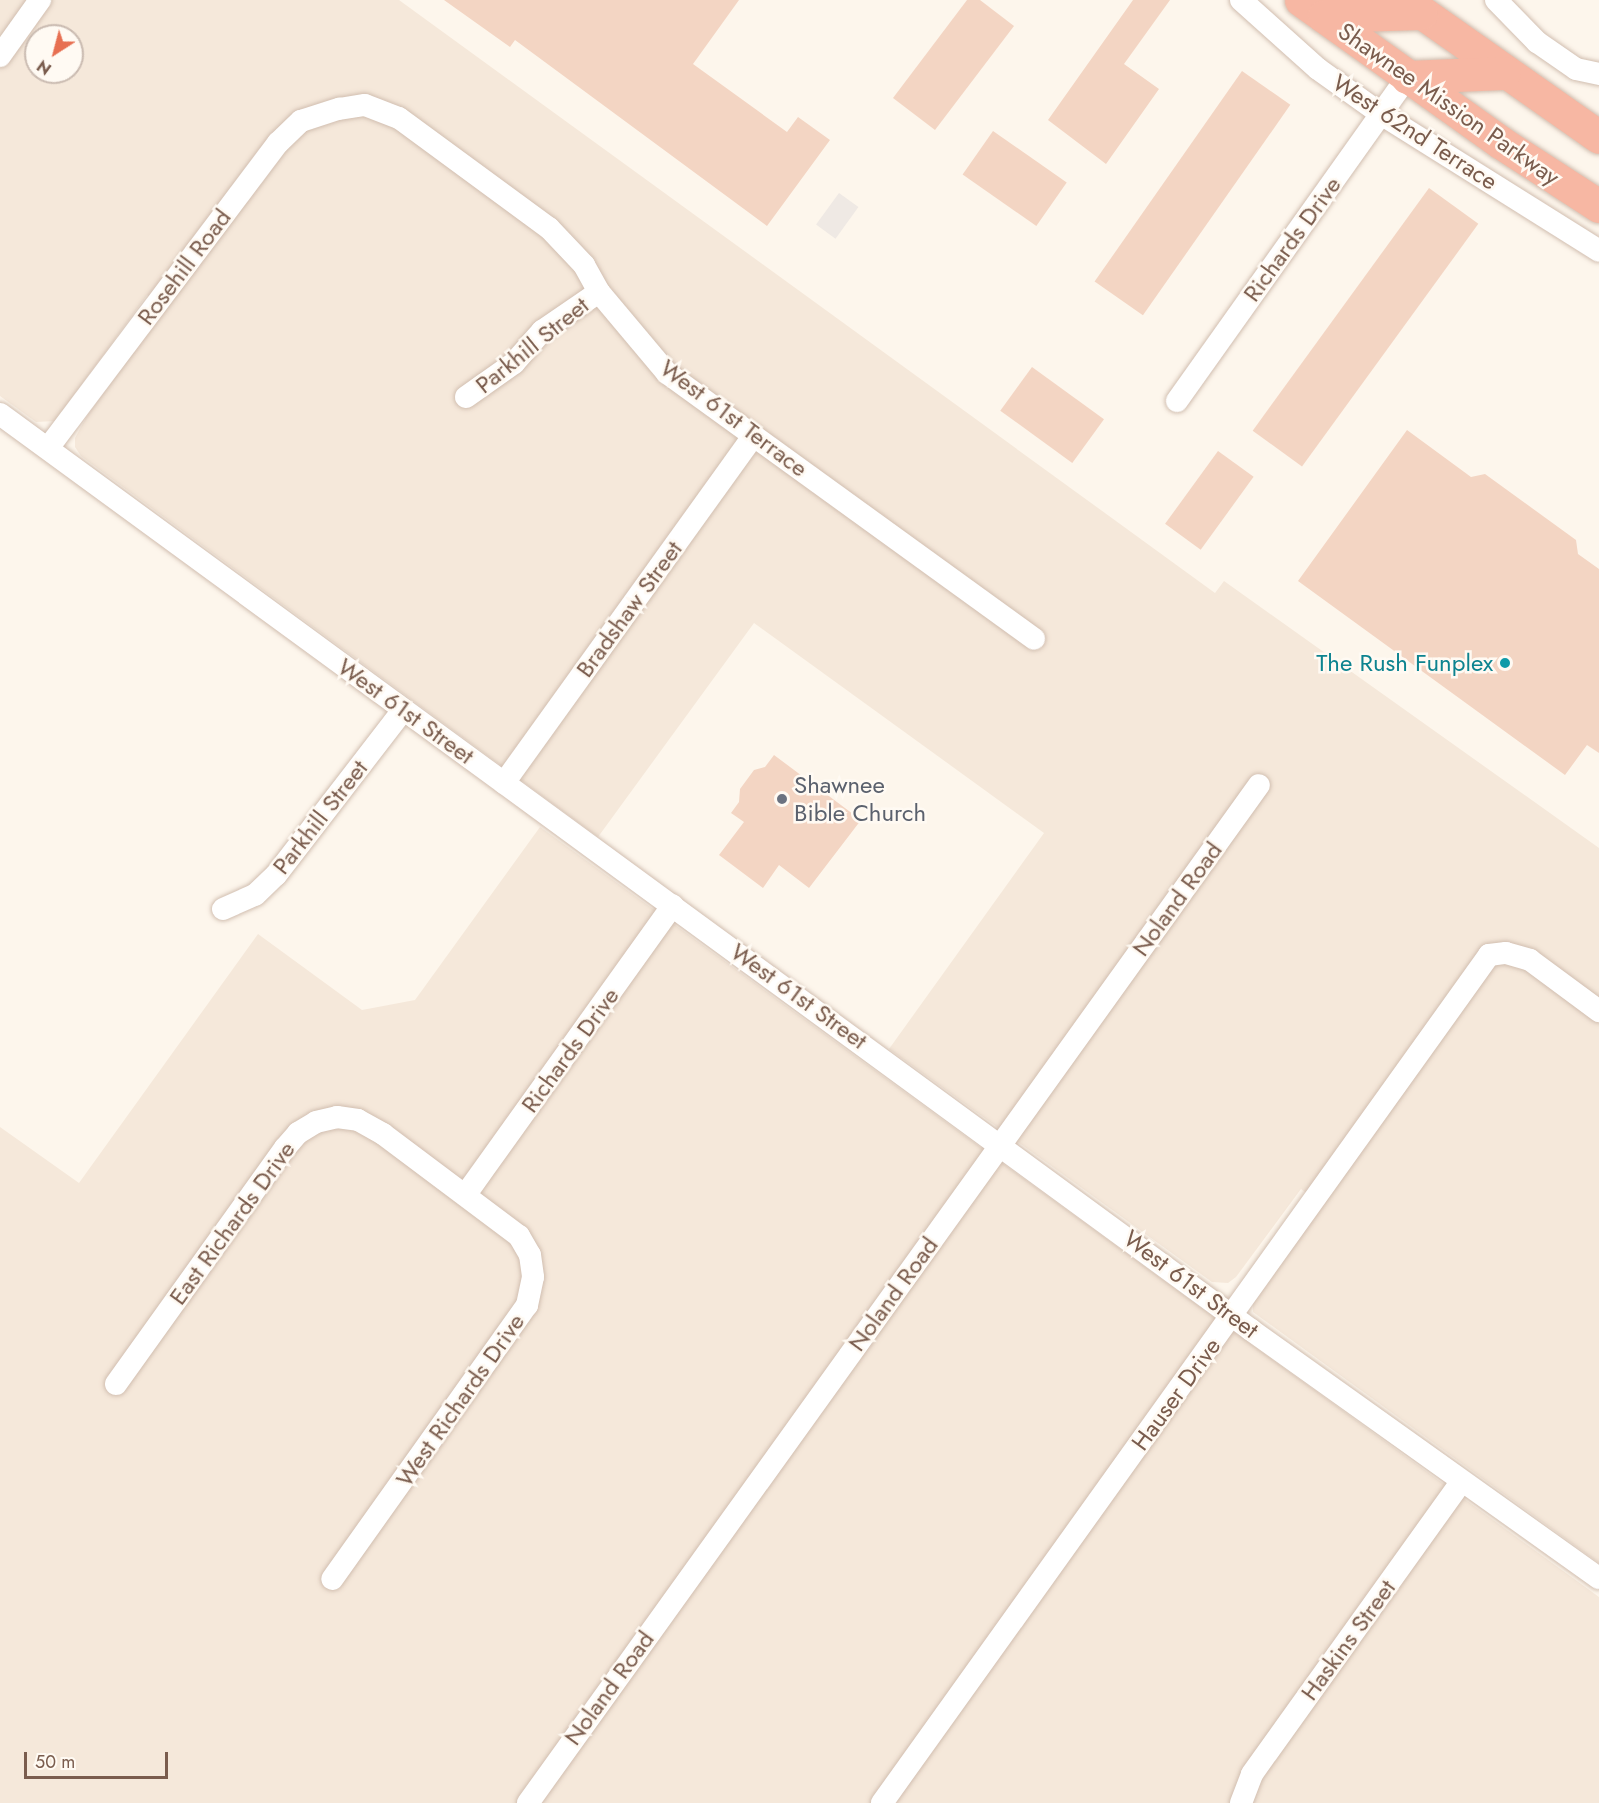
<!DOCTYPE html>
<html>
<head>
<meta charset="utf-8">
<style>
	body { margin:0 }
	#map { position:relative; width:1599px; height:1803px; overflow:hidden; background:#fdf6ec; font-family:Jost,sans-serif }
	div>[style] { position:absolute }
	.residential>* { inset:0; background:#f5e8da }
	.industrial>* { inset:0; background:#efe9e4; transform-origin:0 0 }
	.building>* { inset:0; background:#f3d5c3; transform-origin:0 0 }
	.roads { filter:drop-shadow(0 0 2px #d1beb0) drop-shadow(0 0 2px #d1beb0) }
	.minor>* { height:22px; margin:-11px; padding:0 11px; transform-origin:11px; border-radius:11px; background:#fff }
	.highway>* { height:33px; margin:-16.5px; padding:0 16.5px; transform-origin:16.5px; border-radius:16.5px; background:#f7b7a3 }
	.dots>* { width:16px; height:16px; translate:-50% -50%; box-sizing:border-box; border:3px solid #fffaf3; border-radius:50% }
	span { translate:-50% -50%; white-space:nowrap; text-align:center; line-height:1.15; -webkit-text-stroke:5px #fffaf3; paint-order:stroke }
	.street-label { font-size:24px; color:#7a5c4d }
	.culture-label { font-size:24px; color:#0d838f }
	.right { translate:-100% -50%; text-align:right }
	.worship-label { font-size:24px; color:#5b616d }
	.left { translate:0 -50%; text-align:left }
	.north { position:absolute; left:24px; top:24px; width:60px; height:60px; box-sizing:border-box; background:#fffaf3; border:2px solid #cabbb1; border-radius:50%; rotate:216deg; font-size:16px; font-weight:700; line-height:24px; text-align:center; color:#7a5c4d }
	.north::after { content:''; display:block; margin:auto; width:21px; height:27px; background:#e76f51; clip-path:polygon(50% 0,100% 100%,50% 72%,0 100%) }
	.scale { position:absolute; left:24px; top:1752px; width:144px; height:27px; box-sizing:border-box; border:3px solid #7a5c4d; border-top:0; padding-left:8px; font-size:18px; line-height:21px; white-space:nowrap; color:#7a5c4d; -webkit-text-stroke:4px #fffaf3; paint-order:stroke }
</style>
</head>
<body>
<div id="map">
	<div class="residential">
		<i style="clip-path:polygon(evenodd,0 0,399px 0,1215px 593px,1224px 581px,1599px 848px,1599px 1563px,1253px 1312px,1253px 1304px,1320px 1203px,1301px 1189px,1236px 1277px,1228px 1283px,1212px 1282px,889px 1049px,1044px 833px,754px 623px,598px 837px,81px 456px,75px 447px,75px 438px,87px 416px,164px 307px,147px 295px,55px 421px,36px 422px,0 396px,0 0,36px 36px,72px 36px,72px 72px,36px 72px,36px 36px)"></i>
		<i style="clip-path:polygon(540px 827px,1599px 1597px,1599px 1803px,0 1803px,0 1127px,79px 1183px,258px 934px,362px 1010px,415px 1000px)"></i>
	</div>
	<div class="industrial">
		<i style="left:839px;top:193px;width:24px;height:39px;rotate:36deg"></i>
	</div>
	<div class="building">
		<i style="clip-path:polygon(444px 0,739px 0,693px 64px,787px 132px,798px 117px,830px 140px,767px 226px,515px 40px,510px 47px)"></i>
		<i style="clip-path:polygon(967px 0,980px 0,1014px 26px,935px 130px,893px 98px)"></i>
		<i style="clip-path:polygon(1133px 0,1170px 0,1124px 64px,1159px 89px,1106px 164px,1048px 120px)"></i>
		<i style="left:1242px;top:71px;width:59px;height:257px;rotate:35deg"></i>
		<i style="left:993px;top:131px;width:90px;height:53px;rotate:35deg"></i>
		<i style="left:1429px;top:188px;width:61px;height:300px;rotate:36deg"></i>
		<i style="left:1032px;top:367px;width:89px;height:54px;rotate:36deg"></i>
		<i style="clip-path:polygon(1407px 430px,1471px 477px,1485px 474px,1576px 540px,1578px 554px,1599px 569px,1599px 753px,1587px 745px,1565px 775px,1298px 581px)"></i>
		<i style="left:1218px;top:451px;width:44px;height:90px;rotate:36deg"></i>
		<i style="clip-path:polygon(774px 755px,861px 820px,809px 888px,779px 865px,763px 888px,719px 855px,744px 822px,731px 813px,739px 802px,740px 789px,754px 770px,765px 767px)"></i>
	</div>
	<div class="roads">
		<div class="minor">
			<i style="left:1241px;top:0;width:103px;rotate:41.9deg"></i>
			<i style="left:1318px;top:69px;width:77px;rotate:35.5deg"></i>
			<i style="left:1381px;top:114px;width:257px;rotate:32.1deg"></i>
			<i style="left:1496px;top:0;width:59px;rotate:45.7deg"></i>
			<i style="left:1537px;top:42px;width:47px;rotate:34.7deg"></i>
			<i style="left:1576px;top:69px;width:24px;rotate:12deg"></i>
			<i style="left:0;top:56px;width:69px;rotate:-54.5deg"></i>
			<i style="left:466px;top:397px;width:59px;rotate:-35.3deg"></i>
			<i style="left:514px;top:363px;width:43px;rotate:-48.8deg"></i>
			<i style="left:542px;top:331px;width:69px;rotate:-34.4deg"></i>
			<i style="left:1177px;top:401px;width:397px;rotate:-54.6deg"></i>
			<i style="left:0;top:414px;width:1551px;rotate:36.21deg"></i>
			<i style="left:1251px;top:1330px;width:427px;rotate:35.5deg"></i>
			<i style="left:48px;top:448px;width:382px;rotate:-53deg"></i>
			<i style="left:278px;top:143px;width:32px;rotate:-44deg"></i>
			<i style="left:301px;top:121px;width:40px;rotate:-18deg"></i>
			<i style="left:339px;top:109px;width:26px;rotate:-9deg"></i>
			<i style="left:365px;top:105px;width:36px;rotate:21deg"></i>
			<i style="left:399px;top:118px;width:186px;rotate:36.3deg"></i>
			<i style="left:549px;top:228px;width:51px;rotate:46.6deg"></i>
			<i style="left:584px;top:265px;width:31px;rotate:61deg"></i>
			<i style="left:599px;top:292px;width:106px;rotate:50deg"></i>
			<i style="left:667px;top:373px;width:453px;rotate:35.9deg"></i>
			<i style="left:504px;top:783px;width:428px;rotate:-54.3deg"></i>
			<i style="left:223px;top:909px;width:35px;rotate:-24deg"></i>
			<i style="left:255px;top:895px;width:29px;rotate:-44deg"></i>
			<i style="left:276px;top:875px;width:208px;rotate:-52.4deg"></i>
			<i style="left:466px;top:1194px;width:355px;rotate:-54.4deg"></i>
			<i style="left:116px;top:1384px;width:290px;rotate:-54.4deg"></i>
			<i style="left:285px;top:1148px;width:20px;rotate:-49deg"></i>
			<i style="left:298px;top:1133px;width:21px;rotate:-31deg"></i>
			<i style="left:316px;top:1122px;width:22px;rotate:-13deg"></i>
			<i style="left:337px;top:1117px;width:21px;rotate:8deg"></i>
			<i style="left:358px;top:1120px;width:29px;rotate:29deg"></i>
			<i style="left:383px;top:1134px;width:170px;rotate:36.9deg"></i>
			<i style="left:519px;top:1236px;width:22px;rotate:60deg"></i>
			<i style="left:530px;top:1255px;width:22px;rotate:82deg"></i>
			<i style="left:533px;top:1277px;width:29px;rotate:102deg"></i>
			<i style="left:527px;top:1305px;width:336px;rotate:125.4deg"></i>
			<i style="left:528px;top:1803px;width:1253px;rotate:-54.32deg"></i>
			<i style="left:882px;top:1803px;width:1043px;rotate:-54.4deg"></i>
			<i style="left:1489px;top:955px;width:17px;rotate:-7deg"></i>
			<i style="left:1506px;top:953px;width:25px;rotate:16deg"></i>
			<i style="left:1530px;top:960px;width:86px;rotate:36.5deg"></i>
			<i style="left:1241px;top:1803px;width:31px;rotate:-69deg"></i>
			<i style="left:1252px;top:1774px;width:360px;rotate:-54.4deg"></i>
		</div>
		<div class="highway">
			<i style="left:1301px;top:0;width:244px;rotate:35.5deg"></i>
			<i style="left:1500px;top:142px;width:118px;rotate:32.9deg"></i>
			<i style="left:1404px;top:0;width:238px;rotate:35.1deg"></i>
			<i style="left:1324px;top:16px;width:97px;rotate:-1.8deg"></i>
			<i style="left:1407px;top:77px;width:97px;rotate:-2.4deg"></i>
		</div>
	</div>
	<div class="dots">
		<i style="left:1505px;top:663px;background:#0f9aa8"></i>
		<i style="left:782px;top:799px;background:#6b7280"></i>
	</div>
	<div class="street-label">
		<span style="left:1449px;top:104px;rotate:35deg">Shawnee Mission Parkway</span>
		<span style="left:1415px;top:132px;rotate:33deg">West 62nd Terrace</span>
		<span style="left:1292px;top:239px;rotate:-54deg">Richards Drive</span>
		<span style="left:184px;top:267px;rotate:-53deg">Rosehill Road</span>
		<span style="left:532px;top:345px;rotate:-39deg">Parkhill Street</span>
		<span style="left:734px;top:418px;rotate:37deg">West 61st Terrace</span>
		<span style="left:629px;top:609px;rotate:-54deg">Bradshaw Street</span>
		<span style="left:406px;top:711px;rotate:36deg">West 61st Street</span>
		<span style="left:320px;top:817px;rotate:-52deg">Parkhill Street</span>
		<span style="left:1177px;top:899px;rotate:-54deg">Noland Road</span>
		<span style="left:799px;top:996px;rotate:36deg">West 61st Street</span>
		<span style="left:570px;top:1050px;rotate:-54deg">Richards Drive</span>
		<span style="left:232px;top:1223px;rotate:-54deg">East Richards Drive</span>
		<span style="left:1191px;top:1284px;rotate:37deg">West 61st Street</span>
		<span style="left:893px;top:1294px;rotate:-54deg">Noland Road</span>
		<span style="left:1176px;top:1394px;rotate:-54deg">Hauser Drive</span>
		<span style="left:460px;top:1400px;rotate:-55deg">West Richards Drive</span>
		<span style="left:1348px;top:1640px;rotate:-54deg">Haskins Street</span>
		<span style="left:609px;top:1688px;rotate:-54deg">Noland Road</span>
	</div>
	<div class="culture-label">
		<span class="right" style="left:1493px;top:663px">The Rush Funplex</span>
	</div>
	<div class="worship-label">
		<span class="left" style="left:794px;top:799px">Shawnee<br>Bible Church</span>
	</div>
	<div class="north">N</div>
	<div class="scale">50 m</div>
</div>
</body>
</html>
